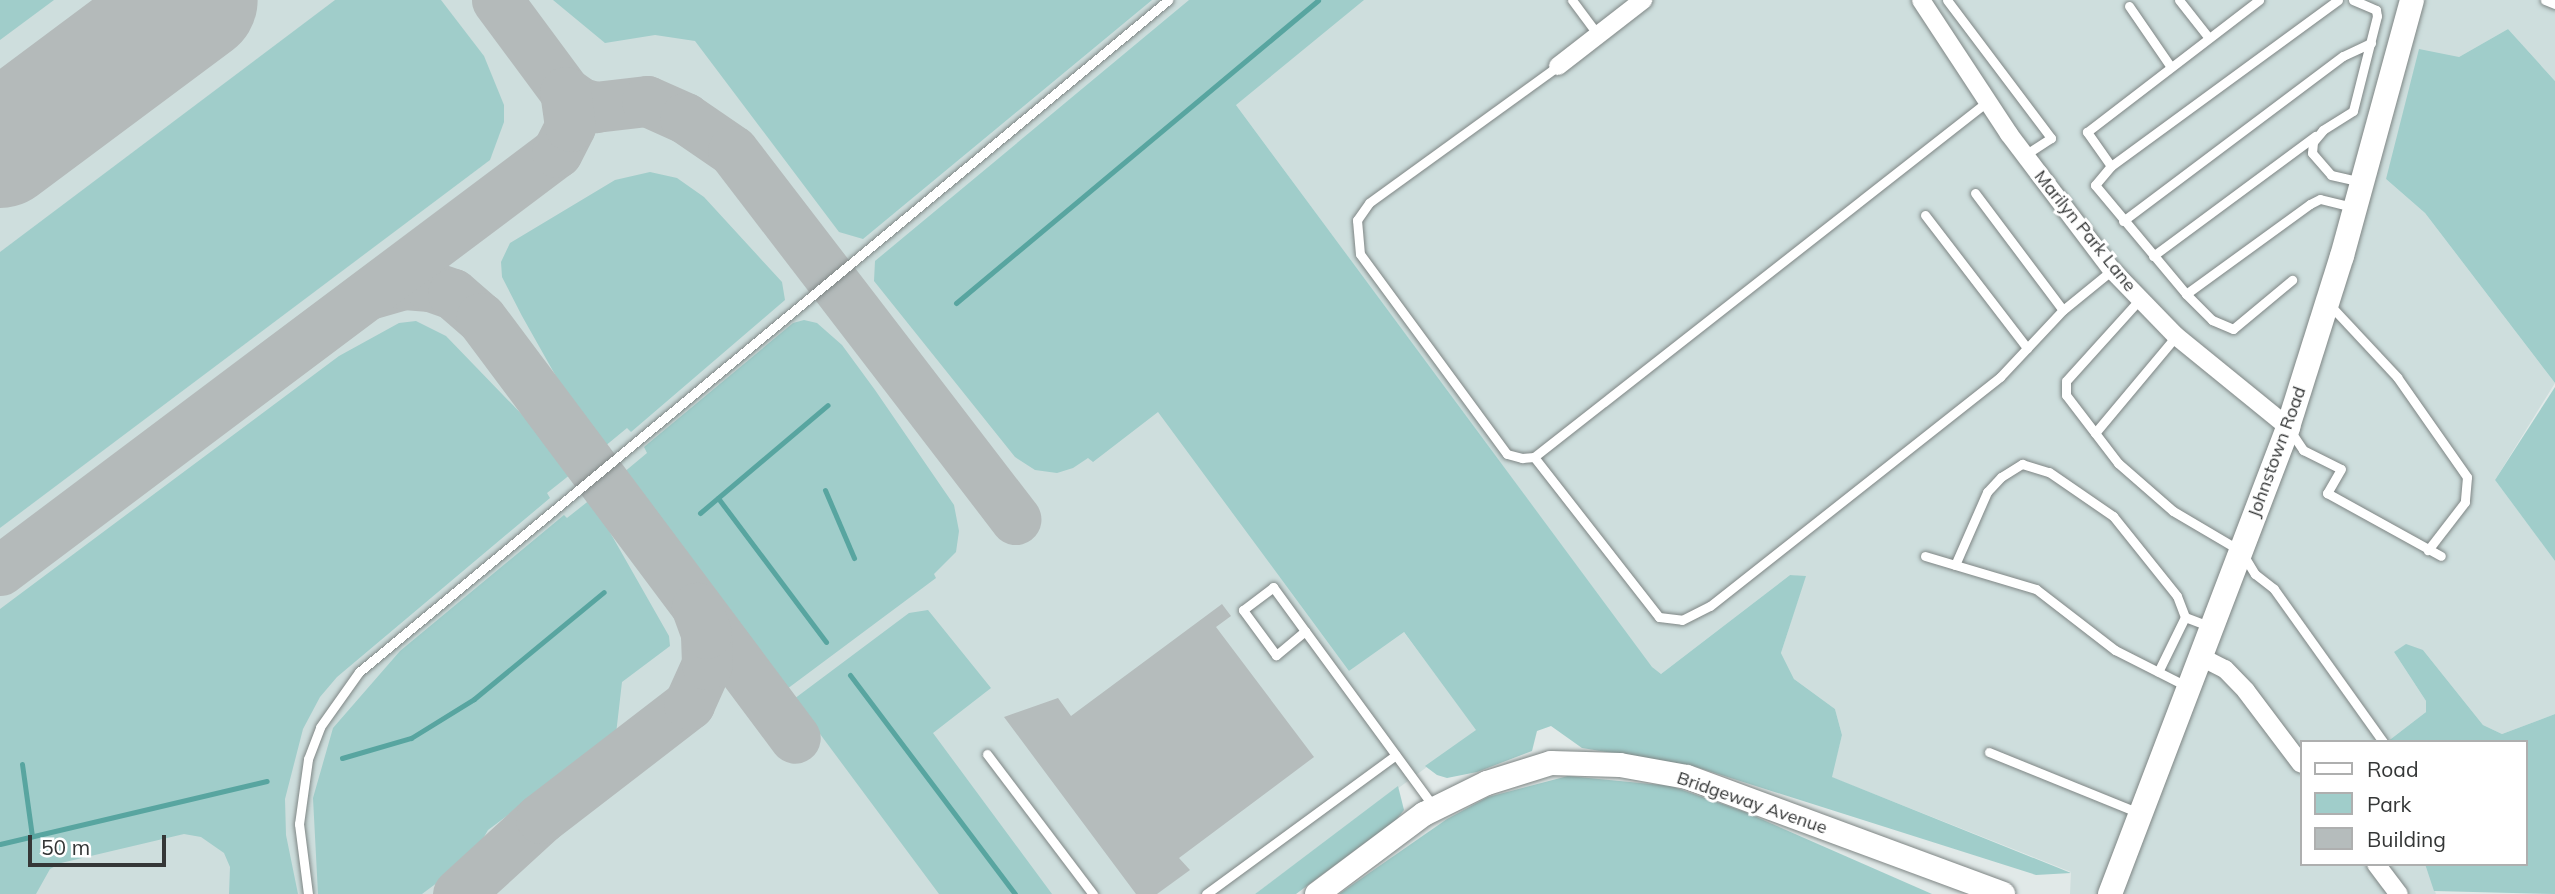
<!DOCTYPE html>
<html>
<head>
<meta charset="utf-8">
<style>
	body { margin:0 }
	#map { position:relative; width:2555px; height:894px; overflow:hidden; background:#e1e9e8; font-family:Mulish,sans-serif }
	div>[style] { position:absolute }
	.built>* { inset:0; background:#cededd }
	.green>* { inset:0; background:#a0cdca }
	.stream>* { height:5px; margin:-2.5px; padding:0 2.5px; transform-origin:2.5px; border-radius:2.5px; background:#58a5a0 }
	.taxiway>* { height:51px; margin:-25.5px; padding:0 25.5px; transform-origin:25.5px; border-radius:25.5px; background:#b4baba }
	.runway>* { height:124px; margin:-62px; padding:0 62px; transform-origin:62px; border-radius:62px; background:#b4baba }
	.building>* { inset:0; background:#b5bcbc }
	.roads { filter:drop-shadow(0 0 2px #7f8685) drop-shadow(0 0 2px #7f8685) }
	.lane>* { height:9px; margin:-4.5px; padding:0 4.5px; transform-origin:4.5px; border-radius:4.5px; background:#fff }
	.street>* { height:18px; margin:-9px; padding:0 9px; transform-origin:9px; border-radius:9px; background:#fff }
	.secondary>* { height:24px; margin:-12px; padding:0 12px; transform-origin:12px; border-radius:12px; background:#fff }
	span { translate:-50% -50%; white-space:nowrap; text-align:center; line-height:1.15; -webkit-text-stroke:6px #fff; paint-order:stroke }
	.street-label { font-size:18px; color:#353737 }
	.legend { position:absolute; left:2300px; top:740px; width:228px; height:126px; box-sizing:border-box; background:#fff; border:2px solid #aeafaf; margin:0; padding:9px 12px; list-style:none; font-size:21px; color:#353737 }
	.legend li { display:flex; align-items:center; gap:14px; height:35px }
	.legend b { width:35px; border:2px solid #aeafaf }
	.scale { position:absolute; left:28px; top:835px; width:138px; height:32px; box-sizing:border-box; border:4px solid #353737; border-top:0; padding-left:9px; font-size:21px; line-height:24px; white-space:nowrap; color:#353737; -webkit-text-stroke:5px #fff; paint-order:stroke }
</style>
</head>
<body>
<div id="map">
	<div class="built">
		<i style="clip-path:polygon(0 0,2555px 0,2555px 81px,2508px 29px,2459px 57px,2386px 179px,2425px 213px,2555px 383px,2495px 480px,2555px 561px,2555px 714px,2502px 734px,2483px 725px,2423px 650px,2394px 652px,2426px 701px,2426px 712px,2387px 742px,2301px 742px,2301px 864px,2425px 864px,2436px 894px,2070px 894px,2071px 872px,1831px 777px,1842px 735px,1835px 709px,1794px 679px,1781px 653px,1805px 577px,1790px 575px,1661px 674px,1652px 668px,1236px 105px,1349px 671px,1403px 631px,1477px 730px,1255px 894px,0 894px)"></i>
	</div>
	<div class="green">
		<i style="clip-path:polygon(0 0,54px 0,0 40px)"></i>
		<i style="clip-path:polygon(335px 0,441px 0,484px 56px,504px 105px,504px 122px,490px 160px,0 528px,0 252px)"></i>
		<i style="clip-path:polygon(553px 0,1152px 0,863px 239px,839px 232px,695px 41px,655px 35px,605px 43px)"></i>
		<i style="clip-path:polygon(1189px 0,1364px 0,1236px 105px,1652px 667px,1661px 674px,1790px 575px,1806px 576px,1781px 653px,1794px 679px,1835px 709px,1842px 735px,1832px 777px,2071px 873px,2036px 875px,1693px 766px,1582px 748px,1551px 726px,1537px 731px,1532px 751px,1477px 772px,1447px 778px,1437px 775px,1425px 766px,1476px 730px,1404px 632px,1349px 671px,1158px 412px,1093px 462px,1088px 458px,1073px 468px,1057px 473px,1035px 470px,1015px 457px,874px 281px,875px 261px)"></i>
		<i style="clip-path:polygon(2508px 29px,2555px 81px,2555px 383px,2425px 213px,2386px 179px,2419px 49px,2459px 57px)"></i>
		<i style="clip-path:polygon(650px 172px,677px 178px,704px 197px,782px 282px,785px 300px,631px 432px,627px 428px,604px 447px,575px 410px,522px 316px,502px 277px,501px 262px,510px 243px,615px 180px)"></i>
		<i style="clip-path:polygon(804px 320px,817px 323px,842px 345px,875px 390px,954px 505px,959px 531px,956px 552px,934px 574px,936px 578px,787px 689px,623px 473px,647px 453px,644px 447px,793px 323px)"></i>
		<i style="clip-path:polygon(416px 321px,446px 336px,535px 428px,571px 474px,547px 493px,550px 498px,337px 677px,320px 697px,303px 729px,285px 799px,286px 835px,298px 894px,229px 894px,230px 867px,224px 853px,201px 837px,184px 834px,61px 863px,50px 869px,36px 894px,0 894px,0 609px,339px 356px,399px 323px)"></i>
		<i style="clip-path:polygon(2555px 387px,2555px 561px,2495px 480px)"></i>
		<i style="clip-path:polygon(591px 499px,669px 636px,670px 646px,622px 682px,616px 734px,488px 830px,473px 856px,422px 894px,318px 894px,313px 798px,333px 728px,400px 651px,564px 515px,567px 518px)"></i>
		<i style="clip-path:polygon(928px 610px,991px 688px,933px 733px,1052px 894px,939px 894px,794px 699px,909px 613px)"></i>
		<i style="clip-path:polygon(2406px 644px,2423px 650px,2483px 725px,2502px 734px,2555px 714px,2555px 894px,2434px 891px,2425px 864px,2525px 864px,2525px 742px,2387px 742px,2426px 712px,2426px 701px,2394px 652px)"></i>
		<i style="clip-path:polygon(1568px 776px,1671px 786px,1745px 812px,1932px 894px,1339px 894px,1447px 819px,1488px 797px)"></i>
		<i style="clip-path:polygon(1398px 786px,1404px 810px,1396px 820px,1296px 894px,1255px 894px)"></i>
	</div>
	<div class="stream">
		<i style="left:956px;top:303px;width:472px;rotate:-39.9deg"></i>
		<i style="left:825px;top:490px;width:74px;rotate:66.9deg"></i>
		<i style="left:718px;top:498px;width:180px;rotate:53.1deg"></i>
		<i style="left:700px;top:513px;width:167px;rotate:-40.2deg"></i>
		<i style="left:850px;top:675px;width:274px;rotate:53deg"></i>
		<i style="left:342px;top:758px;width:72px;rotate:-16.2deg"></i>
		<i style="left:411px;top:738px;width:74px;rotate:-31.8deg"></i>
		<i style="left:474px;top:699px;width:168px;rotate:-39.5deg"></i>
		<i style="left:22px;top:764px;width:73px;rotate:82.1deg"></i>
		<i style="left:0;top:844px;width:274px;rotate:-13.3deg"></i>
	</div>
	<div class="taxiway">
		<i style="left:497px;top:0;width:114px;rotate:53.5deg"></i>
		<i style="left:565px;top:92px;width:19px;rotate:35deg"></i>
		<i style="left:581px;top:103px;width:15px;rotate:16deg"></i>
		<i style="left:595px;top:107px;width:52px;rotate:-6.6deg"></i>
		<i style="left:647px;top:101px;width:42px;rotate:24.1deg"></i>
		<i style="left:685px;top:118px;width:58px;rotate:34.5deg"></i>
		<i style="left:733px;top:151px;width:464px;rotate:52.5deg"></i>
		<i style="left:369px;top:294px;width:37px;rotate:-16deg"></i>
		<i style="left:405px;top:284px;width:25px;rotate:5deg"></i>
		<i style="left:430px;top:286px;width:24px;rotate:19deg"></i>
		<i style="left:453px;top:294px;width:37px;rotate:41deg"></i>
		<i style="left:481px;top:318px;width:524px;rotate:53.22deg"></i>
		<i style="left:0;top:570px;width:696px;rotate:-36.89deg"></i>
		<i style="left:557px;top:152px;width:29px;rotate:-63deg"></i>
		<i style="left:570px;top:126px;width:34px;rotate:-98deg"></i>
		<i style="left:458px;top:894px;width:113px;rotate:-42.5deg"></i>
		<i style="left:541px;top:818px;width:187px;rotate:-37.6deg"></i>
		<i style="left:689px;top:704px;width:44px;rotate:-65.8deg"></i>
		<i style="left:707px;top:664px;width:31px;rotate:-92deg"></i>
		<i style="left:706px;top:633px;width:27px;rotate:-110deg"></i>
	</div>
	<div class="runway">
		<i style="left:0;top:146px;width:244px;rotate:-36.7deg"></i>
	</div>
	<div class="building">
		<i style="clip-path:polygon(1222px 604px,1231px 616px,1216px 627px,1314px 757px,1179px 858px,1190px 870px,1157px 894px,1136px 894px,1004px 717px,1058px 698px,1071px 716px)"></i>
	</div>
	<div class="roads">
		<div class="lane">
			<i style="left:1572px;top:0;width:44px;rotate:53.4deg"></i>
			<i style="left:1947px;top:0;width:173px;rotate:53deg"></i>
			<i style="left:2051px;top:138px;width:31px;rotate:147deg"></i>
			<i style="left:2179px;top:0;width:48px;rotate:51.7deg"></i>
			<i style="left:2338px;top:0;width:281px;rotate:143.8deg"></i>
			<i style="left:2111px;top:166px;width:25px;rotate:130deg"></i>
			<i style="left:2095px;top:185px;width:142px;rotate:50.1deg"></i>
			<i style="left:2186px;top:294px;width:153px;rotate:-36deg"></i>
			<i style="left:2310px;top:204px;width:11px;rotate:-27deg"></i>
			<i style="left:2320px;top:199px;width:33px;rotate:14deg"></i>
			<i style="left:2353px;top:0;width:25px;rotate:23deg"></i>
			<i style="left:2376px;top:10px;width:6px;rotate:81deg"></i>
			<i style="left:2377px;top:16px;width:98px;rotate:104.2deg"></i>
			<i style="left:2353px;top:111px;width:36px;rotate:148deg"></i>
			<i style="left:2323px;top:130px;width:16px;rotate:130deg"></i>
			<i style="left:2313px;top:142px;width:11px;rotate:95deg"></i>
			<i style="left:2312px;top:153px;width:29px;rotate:49deg"></i>
			<i style="left:2331px;top:175px;width:31px;rotate:13deg"></i>
			<i style="left:2545px;top:0;width:11px;rotate:22deg"></i>
			<i style="left:2129px;top:6px;width:74px;rotate:55.5deg"></i>
			<i style="left:1558px;top:66px;width:233px;rotate:144.1deg"></i>
			<i style="left:1369px;top:203px;width:21px;rotate:125deg"></i>
			<i style="left:1357px;top:220px;width:34px;rotate:85deg"></i>
			<i style="left:1360px;top:254px;width:248px;rotate:53.7deg"></i>
			<i style="left:1507px;top:454px;width:16px;rotate:15deg"></i>
			<i style="left:1522px;top:458px;width:12px;rotate:-5deg"></i>
			<i style="left:1534px;top:457px;width:577px;rotate:-38.1deg"></i>
			<i style="left:2111px;top:166px;width:42px;rotate:-125.2deg"></i>
			<i style="left:2087px;top:132px;width:217px;rotate:-37.5deg"></i>
			<i style="left:1975px;top:193px;width:146px;rotate:53.1deg"></i>
			<i style="left:1925px;top:215px;width:168px;rotate:52.5deg"></i>
			<i style="left:2123px;top:221px;width:275px;rotate:-36.9deg"></i>
			<i style="left:2343px;top:56px;width:31px;rotate:-25deg"></i>
			<i style="left:2153px;top:256px;width:202px;rotate:-36.5deg"></i>
			<i style="left:2186px;top:294px;width:37px;rotate:45deg"></i>
			<i style="left:2212px;top:320px;width:23px;rotate:23deg"></i>
			<i style="left:2233px;top:329px;width:77px;rotate:-39.7deg"></i>
			<i style="left:2140px;top:299px;width:110px;rotate:132.1deg"></i>
			<i style="left:2066px;top:381px;width:14px;rotate:90deg"></i>
			<i style="left:2066px;top:395px;width:86px;rotate:52.6deg"></i>
			<i style="left:2118px;top:463px;width:73px;rotate:41.1deg"></i>
			<i style="left:2173px;top:511px;width:79px;rotate:30.5deg"></i>
			<i style="left:2241px;top:551px;width:27px;rotate:59deg"></i>
			<i style="left:2255px;top:574px;width:24px;rotate:38deg"></i>
			<i style="left:2274px;top:589px;width:188px;rotate:54.5deg"></i>
			<i style="left:2329px;top:304px;width:100px;rotate:47deg"></i>
			<i style="left:2397px;top:377px;width:122px;rotate:55deg"></i>
			<i style="left:2467px;top:477px;width:25px;rotate:95deg"></i>
			<i style="left:2465px;top:502px;width:61px;rotate:127.6deg"></i>
			<i style="left:2291px;top:432px;width:22px;rotate:56deg"></i>
			<i style="left:2303px;top:450px;width:42px;rotate:26.6deg"></i>
			<i style="left:2341px;top:469px;width:28px;rotate:120deg"></i>
			<i style="left:2327px;top:493px;width:130px;rotate:28.9deg"></i>
			<i style="left:2095px;top:433px;width:126px;rotate:-50.1deg"></i>
			<i style="left:1534px;top:457px;width:203px;rotate:52deg"></i>
			<i style="left:1659px;top:617px;width:23px;rotate:7deg"></i>
			<i style="left:1682px;top:620px;width:31px;rotate:-27deg"></i>
			<i style="left:1710px;top:606px;width:370px;rotate:-38.3deg"></i>
			<i style="left:2000px;top:377px;width:92px;rotate:-46.8deg"></i>
			<i style="left:2063px;top:310px;width:63px;rotate:-39.2deg"></i>
			<i style="left:1925px;top:556px;width:116px;rotate:16.6deg"></i>
			<i style="left:2036px;top:589px;width:100px;rotate:37.7deg"></i>
			<i style="left:2115px;top:650px;width:82px;rotate:26.9deg"></i>
			<i style="left:1955px;top:565px;width:80px;rotate:-66.3deg"></i>
			<i style="left:1987px;top:492px;width:21px;rotate:-47deg"></i>
			<i style="left:2001px;top:477px;width:25px;rotate:-32deg"></i>
			<i style="left:2022px;top:464px;width:28px;rotate:17deg"></i>
			<i style="left:2049px;top:472px;width:78px;rotate:34.5deg"></i>
			<i style="left:2113px;top:516px;width:102px;rotate:51.3deg"></i>
			<i style="left:2177px;top:596px;width:22px;rotate:69deg"></i>
			<i style="left:2185px;top:617px;width:61px;rotate:116.1deg"></i>
			<i style="left:2185px;top:617px;width:26px;rotate:21deg"></i>
			<i style="left:1305px;top:631px;width:38px;rotate:140deg"></i>
			<i style="left:1276px;top:655px;width:56px;rotate:-126.3deg"></i>
			<i style="left:1243px;top:610px;width:38px;rotate:-37deg"></i>
			<i style="left:1273px;top:587px;width:54px;rotate:54deg"></i>
			<i style="left:1305px;top:631px;width:218px;rotate:53.8deg"></i>
			<i style="left:1989px;top:752px;width:162px;rotate:22.1deg"></i>
			<i style="left:987px;top:754px;width:176px;rotate:52.9deg"></i>
			<i style="left:308px;top:894px;width:71px;rotate:-97.3deg"></i>
			<i style="left:299px;top:824px;width:66px;rotate:-82.1deg"></i>
			<i style="left:308px;top:759px;width:34px;rotate:-69deg"></i>
			<i style="left:320px;top:727px;width:67px;rotate:-54.7deg"></i>
			<i style="left:359px;top:672px;width:1052px;rotate:-39.71deg"></i>
			<i style="left:1206px;top:894px;width:235px;rotate:-36.2deg"></i>
		</div>
		<div class="street">
			<i style="left:1921px;top:0;width:160px;rotate:56.7deg"></i>
			<i style="left:2009px;top:134px;width:171px;rotate:52.9deg"></i>
			<i style="left:2112px;top:270px;width:92px;rotate:45.9deg"></i>
			<i style="left:2176px;top:336px;width:144px;rotate:39.1deg"></i>
			<i style="left:1558px;top:66px;width:108px;rotate:-37.8deg"></i>
			<i style="left:2201px;top:657px;width:27px;rotate:27deg"></i>
			<i style="left:2225px;top:669px;width:30px;rotate:46deg"></i>
			<i style="left:2246px;top:691px;width:91px;rotate:53deg"></i>
			<i style="left:2376px;top:864px;width:38px;rotate:53deg"></i>
		</div>
		<div class="secondary">
			<i style="left:1317px;top:894px;width:134px;rotate:-36.8deg"></i>
			<i style="left:1424px;top:814px;width:70px;rotate:-26.2deg"></i>
			<i style="left:1487px;top:783px;width:67px;rotate:-17.4deg"></i>
			<i style="left:1551px;top:763px;width:69px;rotate:1.7deg"></i>
			<i style="left:1620px;top:765px;width:68px;rotate:10.2deg"></i>
			<i style="left:1687px;top:777px;width:337px;rotate:20.3deg"></i>
			<i style="left:2110px;top:894px;width:500px;rotate:-69.1deg"></i>
			<i style="left:2288px;top:427px;width:179px;rotate:-72.5deg"></i>
			<i style="left:2342px;top:256px;width:265px;rotate:-74.7deg"></i>
		</div>
	</div>
	<div class="street-label">
		<span style="left:2085px;top:231px;rotate:51deg">Marilyn Park Lane</span>
		<span style="left:2277px;top:452px;rotate:-70deg">Johnstown Road</span>
		<span style="left:1752px;top:803px;rotate:19deg">Bridgeway Avenue</span>
	</div>
	<ul class="legend">
	<li><b style="height:9px;background:#fff"></b>Road</li>
	<li><b style="height:19px;background:#a0cdca"></b>Park</li>
	<li><b style="height:19px;background:#b5bcbc"></b>Building</li>
	</ul>
	<div class="scale">50 m</div>
</div>
</body>
</html>
